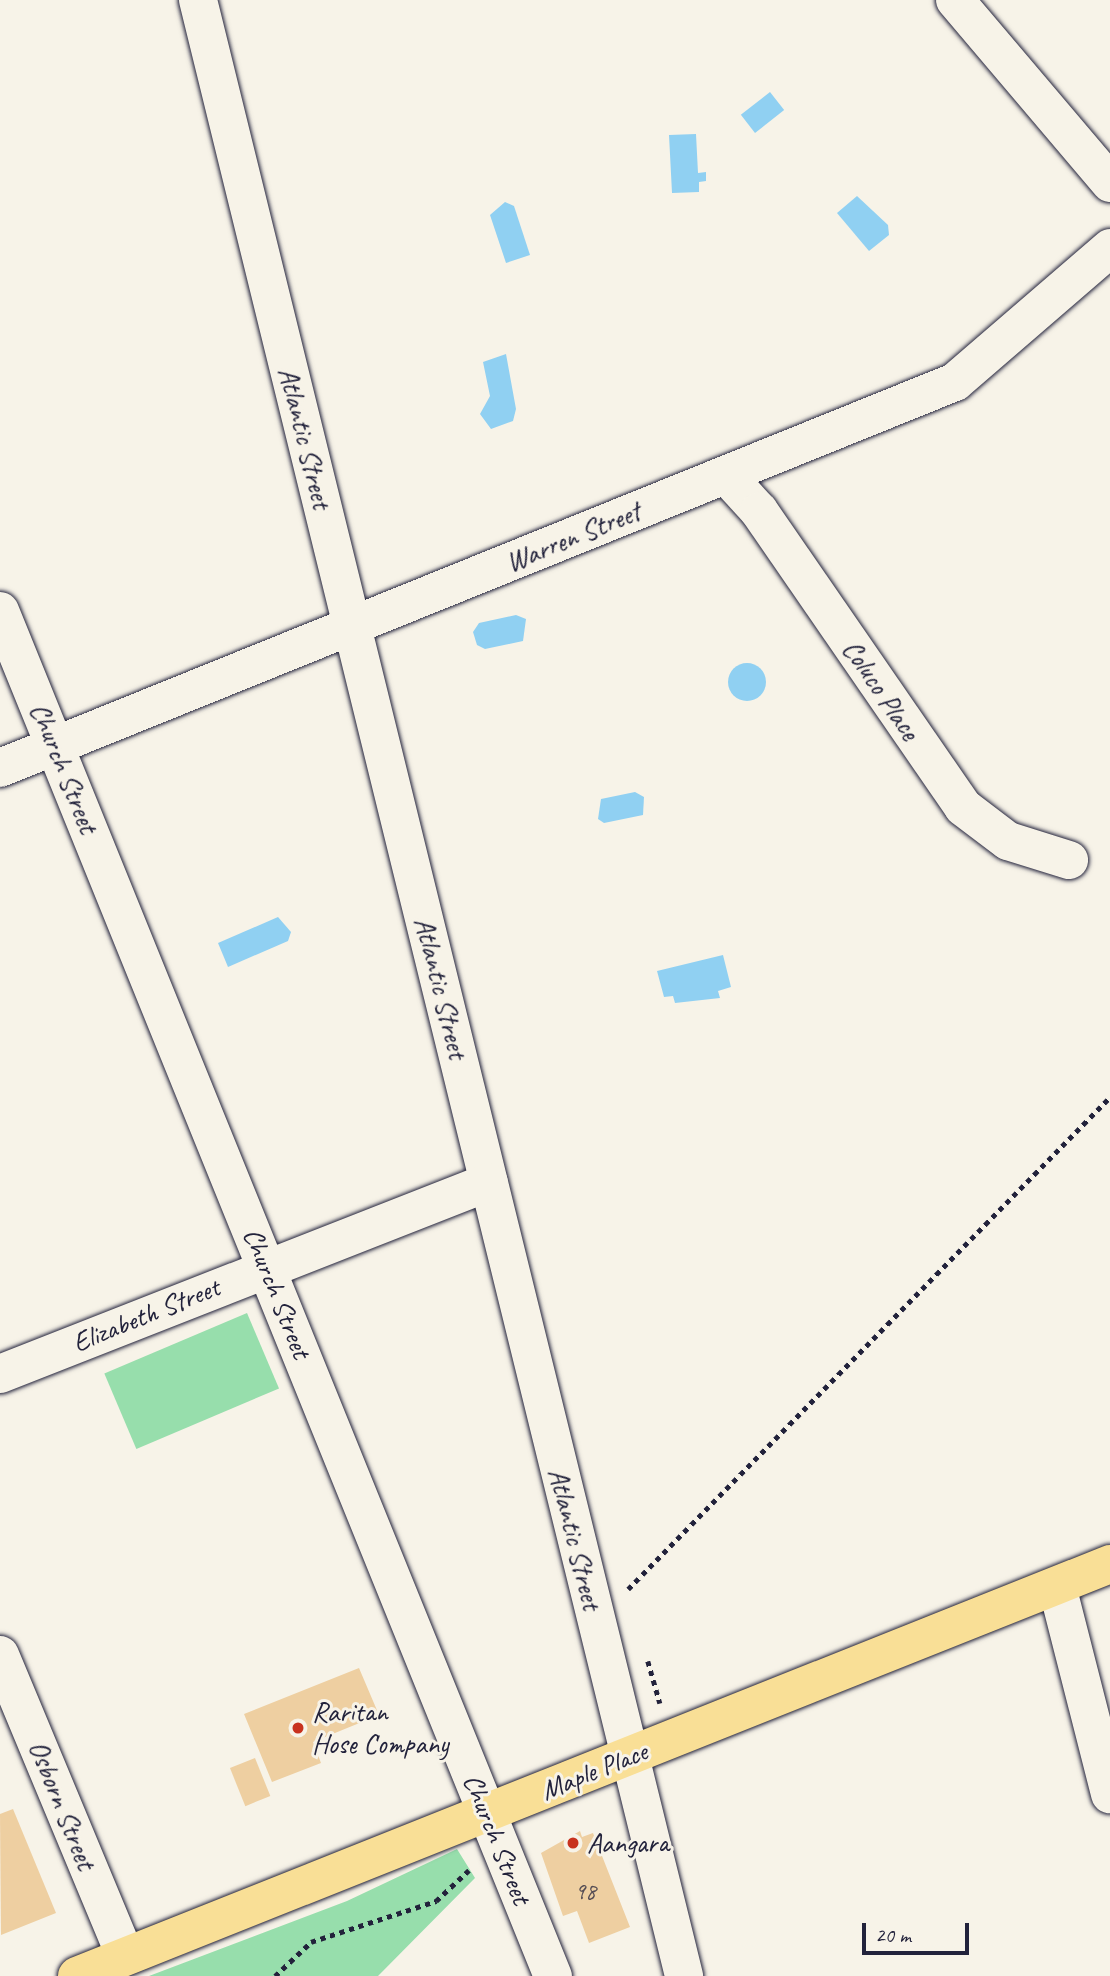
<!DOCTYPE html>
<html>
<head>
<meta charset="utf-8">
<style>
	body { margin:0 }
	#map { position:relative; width:1110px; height:1976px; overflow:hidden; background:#f7f3e8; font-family:Caveat,sans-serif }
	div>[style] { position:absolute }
	.green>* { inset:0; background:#97deac; transform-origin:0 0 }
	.water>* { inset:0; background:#90d0f2; transform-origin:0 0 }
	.round { border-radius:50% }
	.building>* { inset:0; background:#eecfa1; transform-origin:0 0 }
	.path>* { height:4.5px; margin-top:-2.25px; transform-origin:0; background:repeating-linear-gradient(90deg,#22223b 0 5px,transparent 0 10px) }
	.roads { filter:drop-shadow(0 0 2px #22223b) drop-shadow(0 0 2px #22223b) }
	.minor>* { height:38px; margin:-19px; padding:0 19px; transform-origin:19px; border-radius:19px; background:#f7f3e8 }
	.tertiary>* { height:38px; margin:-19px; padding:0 19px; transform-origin:19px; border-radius:19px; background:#f7f3e8 }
	.primary>* { height:38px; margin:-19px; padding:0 19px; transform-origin:19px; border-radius:19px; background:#f9df96 }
	.dots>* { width:19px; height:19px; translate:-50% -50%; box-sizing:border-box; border:4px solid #f7f3e8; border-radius:50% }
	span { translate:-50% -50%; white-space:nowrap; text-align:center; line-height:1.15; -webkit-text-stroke:6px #f7f3e8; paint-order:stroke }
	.number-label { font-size:24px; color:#554d54 }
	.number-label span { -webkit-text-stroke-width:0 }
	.street-label { font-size:28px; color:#22223b }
	.poi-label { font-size:28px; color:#22223b }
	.left { translate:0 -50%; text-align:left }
	.scale { position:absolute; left:862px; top:1923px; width:107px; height:32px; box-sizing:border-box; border:4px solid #22223b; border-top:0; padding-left:9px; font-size:21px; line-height:24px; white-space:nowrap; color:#22223b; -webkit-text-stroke:5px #f7f3e8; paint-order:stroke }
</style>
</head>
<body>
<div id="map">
	<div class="green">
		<i style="left:247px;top:1313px;width:82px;height:155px;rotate:67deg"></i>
		<i style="clip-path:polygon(457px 1849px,475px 1878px,378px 1976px,149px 1976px,347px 1901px)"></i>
	</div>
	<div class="water">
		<i style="left:770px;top:92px;width:23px;height:37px;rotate:52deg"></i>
		<i style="clip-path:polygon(696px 134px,698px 173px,706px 172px,706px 181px,699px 182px,699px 192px,672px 193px,669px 135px)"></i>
		<i style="clip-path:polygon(857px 196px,888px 225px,889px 235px,869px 251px,837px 213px)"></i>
		<i style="clip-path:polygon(505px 202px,514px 206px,530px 255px,506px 263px,490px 215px)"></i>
		<i style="clip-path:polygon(506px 354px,516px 409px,513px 421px,491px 429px,480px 414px,490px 396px,483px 362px)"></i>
		<i style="clip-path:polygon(516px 615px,526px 619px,523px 641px,485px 649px,477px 645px,473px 632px,479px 623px)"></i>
		<i class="round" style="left:728px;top:663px;width:38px;height:38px"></i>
		<i style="clip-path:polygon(635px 792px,644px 797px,643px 815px,604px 823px,598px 819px,601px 799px)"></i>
		<i style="clip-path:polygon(278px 917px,291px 932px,288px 941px,228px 967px,218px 943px)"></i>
		<i style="clip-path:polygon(723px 955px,731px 987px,718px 991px,720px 998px,675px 1003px,673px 996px,664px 997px,657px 971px)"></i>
	</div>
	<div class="building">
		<i style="clip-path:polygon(359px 1668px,379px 1715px,313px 1742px,321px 1763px,272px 1782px,244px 1714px)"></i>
		<i style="left:255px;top:1758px;width:41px;height:27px;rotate:68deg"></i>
		<i style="clip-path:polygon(13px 1809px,56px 1913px,1px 1935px,0 1814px)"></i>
		<i style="clip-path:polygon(580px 1831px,582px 1837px,593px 1833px,630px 1927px,589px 1943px,577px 1911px,563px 1916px,541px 1853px)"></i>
	</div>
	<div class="path">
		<i style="left:628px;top:1589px;width:689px;rotate:-45.59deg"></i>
		<i style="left:648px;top:1661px;width:44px;rotate:74.1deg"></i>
		<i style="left:275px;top:1976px;width:50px;rotate:-43.4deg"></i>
		<i style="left:311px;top:1942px;width:132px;rotate:-18.2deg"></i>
		<i style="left:436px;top:1901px;width:45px;rotate:-43.2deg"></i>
	</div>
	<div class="roads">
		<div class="minor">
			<i style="left:198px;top:0;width:2035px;rotate:76.18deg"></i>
			<i style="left:727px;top:476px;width:47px;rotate:47.6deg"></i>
			<i style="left:759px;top:511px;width:359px;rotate:55.4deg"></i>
			<i style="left:963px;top:807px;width:56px;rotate:37.1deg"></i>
			<i style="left:1008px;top:841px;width:64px;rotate:17.3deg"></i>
			<i style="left:0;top:611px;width:1473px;rotate:67.95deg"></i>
			<i style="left:0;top:768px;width:1030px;rotate:-22.01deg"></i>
			<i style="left:955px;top:382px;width:205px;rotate:-40.8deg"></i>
			<i style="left:0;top:1374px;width:525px;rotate:-21.44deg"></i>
			<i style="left:1057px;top:1586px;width:215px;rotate:75.7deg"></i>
			<i style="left:0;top:1655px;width:326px;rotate:67.4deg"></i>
		</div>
		<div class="tertiary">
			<i style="left:955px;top:0;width:240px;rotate:49.7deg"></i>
		</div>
		<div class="primary">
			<i style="left:77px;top:1976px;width:1112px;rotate:-21.74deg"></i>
		</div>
	</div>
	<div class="dots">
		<i style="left:298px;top:1728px;background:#c8321e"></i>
		<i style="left:573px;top:1843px;background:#c8321e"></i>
	</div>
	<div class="number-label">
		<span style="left:585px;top:1892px">98</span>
	</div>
	<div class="street-label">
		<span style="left:305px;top:438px;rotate:76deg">Atlantic Street</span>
		<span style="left:573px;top:537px;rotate:-22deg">Warren Street</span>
		<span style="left:881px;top:690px;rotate:56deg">Coluco Place</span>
		<span style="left:64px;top:768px;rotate:68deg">Church Street</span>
		<span style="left:441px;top:988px;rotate:76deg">Atlantic Street</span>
		<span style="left:277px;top:1293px;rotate:68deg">Church Street</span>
		<span style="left:146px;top:1315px;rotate:-22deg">Elizabeth Street</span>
		<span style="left:575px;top:1539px;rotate:76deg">Atlantic Street</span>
		<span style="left:594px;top:1771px;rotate:-22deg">Maple Place</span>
		<span style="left:62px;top:1805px;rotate:68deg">Osborn Street</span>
		<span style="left:497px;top:1839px;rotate:68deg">Church Street</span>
	</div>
	<div class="poi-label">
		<span class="left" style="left:312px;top:1728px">Raritan<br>Hose Company</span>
		<span class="left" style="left:587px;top:1843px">Aangara</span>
	</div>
	<div class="scale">20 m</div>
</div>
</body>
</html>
